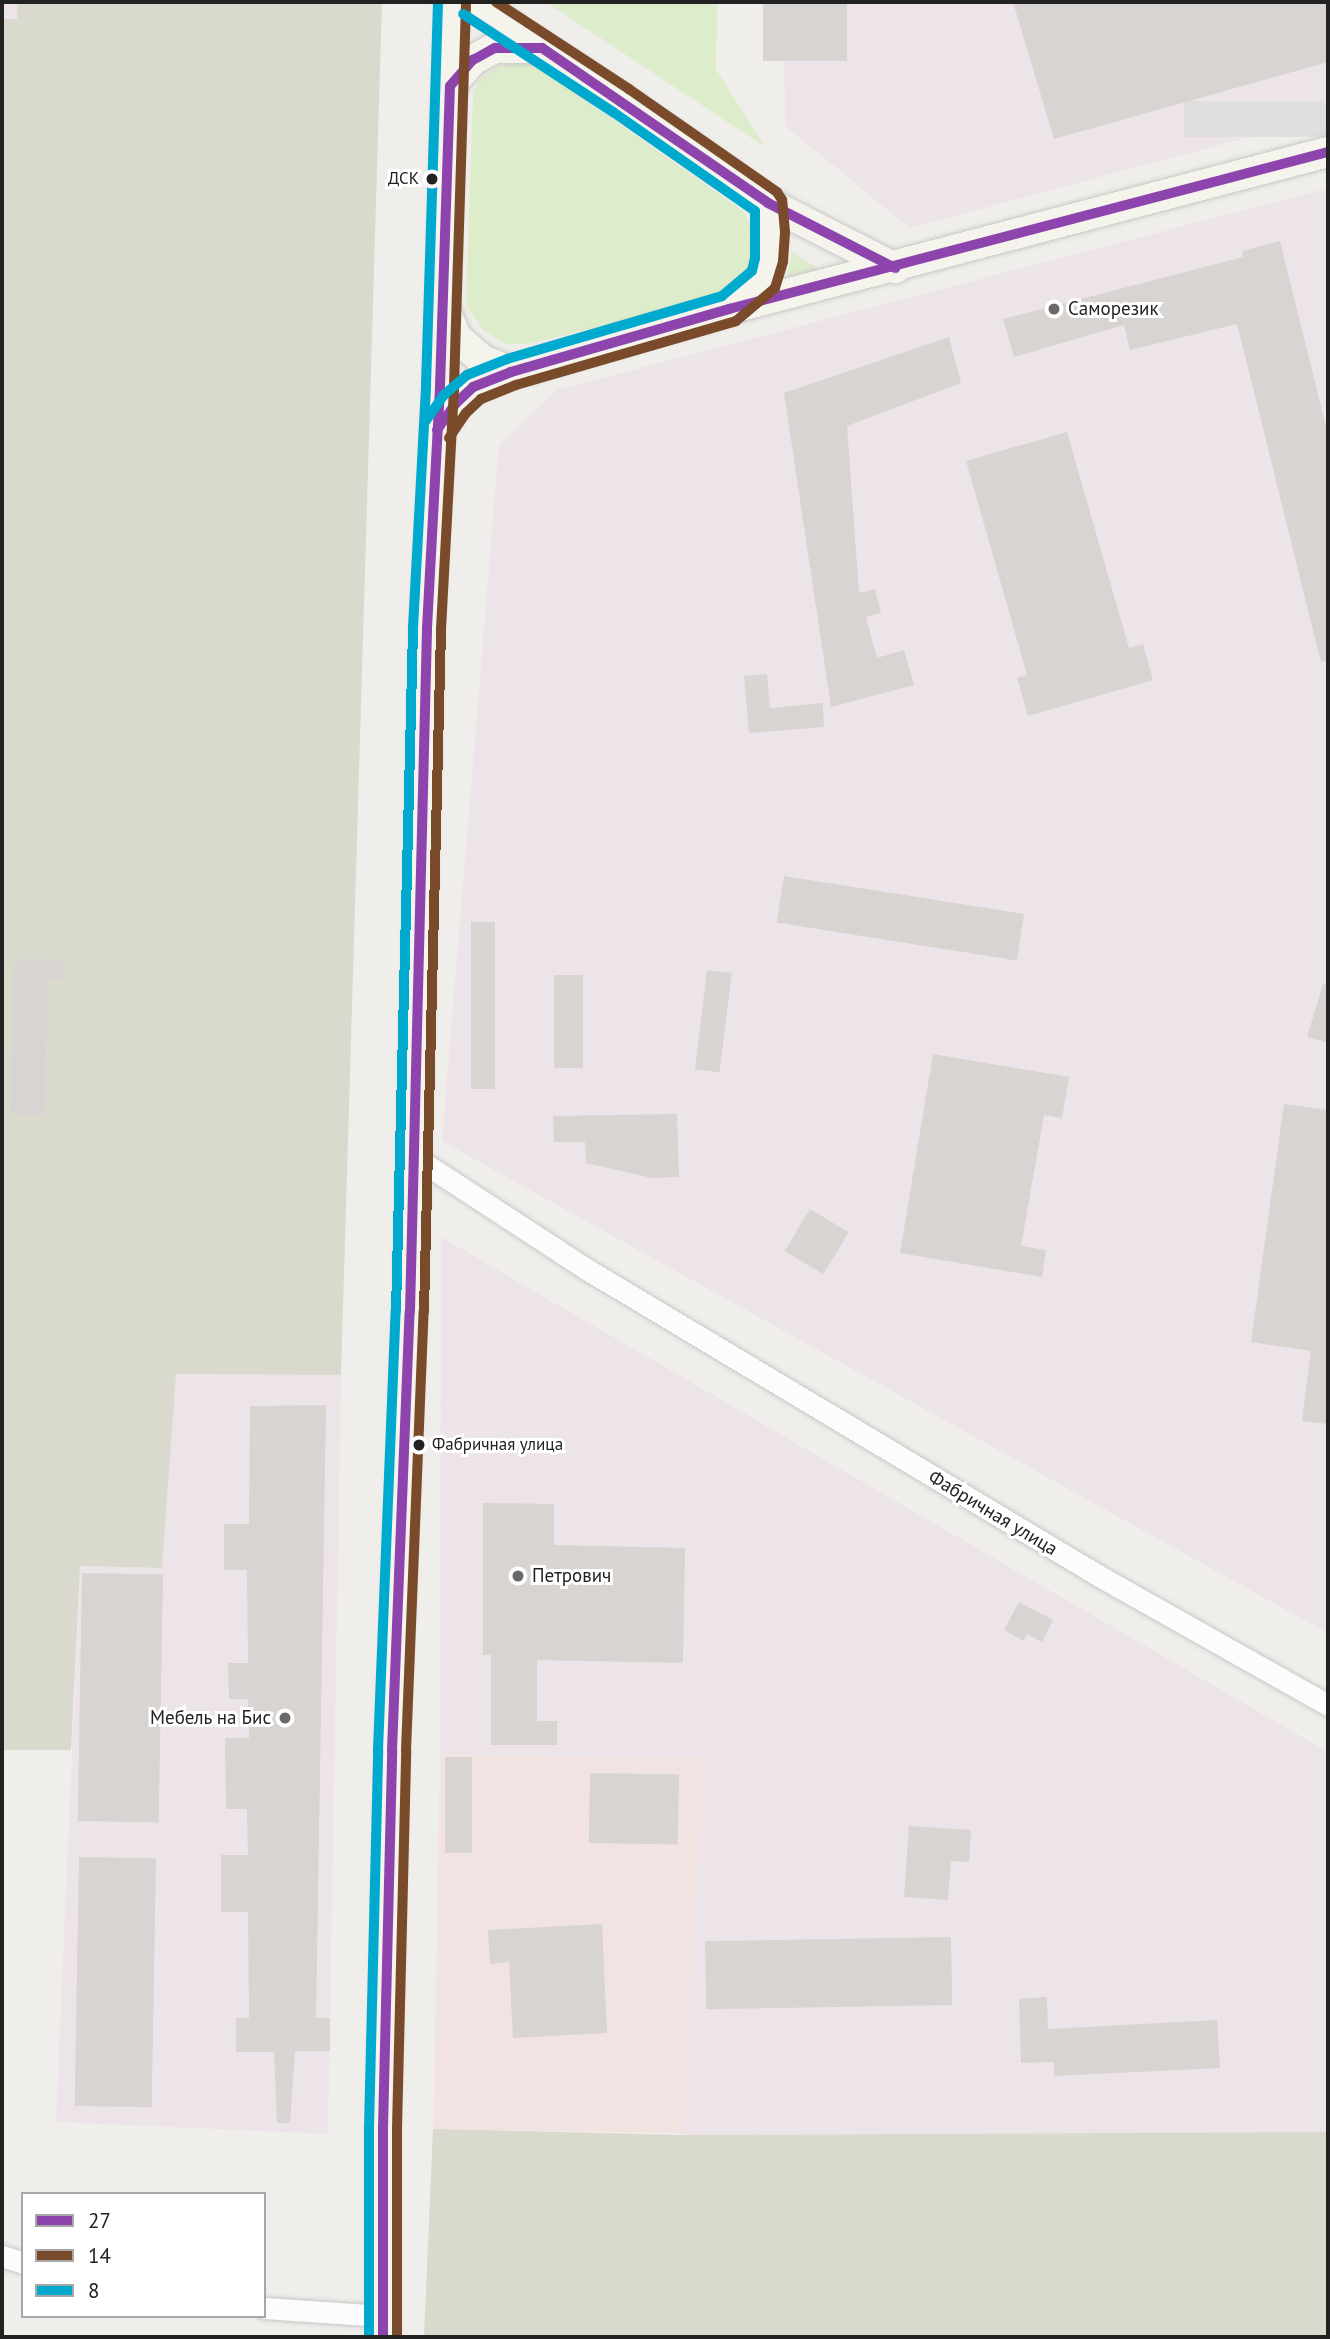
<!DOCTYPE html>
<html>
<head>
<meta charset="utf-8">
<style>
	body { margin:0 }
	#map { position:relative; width:1330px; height:2339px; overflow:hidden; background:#f0eeeb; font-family:"PT Sans",sans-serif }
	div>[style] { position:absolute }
	.commercial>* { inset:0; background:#f1e3e1; transform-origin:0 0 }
	.industrial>* { inset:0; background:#ede4e9; transform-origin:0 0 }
	.construction>* { inset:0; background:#d9d9cd }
	.grass>* { inset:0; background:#ddeccb }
	.parking>* { inset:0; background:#e0dfde; transform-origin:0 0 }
	.building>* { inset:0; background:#d7d4d2; transform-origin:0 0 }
	.roads { filter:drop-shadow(0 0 2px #c9c8c7) drop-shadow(0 0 2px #c9c8c7) }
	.minor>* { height:21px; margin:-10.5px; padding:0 10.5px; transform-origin:10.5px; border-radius:10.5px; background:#fdfcfc }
	.secondary>* { height:30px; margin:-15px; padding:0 15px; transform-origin:15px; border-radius:15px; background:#f4f4ed }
	.bus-1>* { height:10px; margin:-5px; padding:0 5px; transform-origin:5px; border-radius:5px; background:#8e44ad }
	.bus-2>* { height:10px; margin:-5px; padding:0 5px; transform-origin:5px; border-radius:5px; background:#7a4b2a }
	.bus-3>* { height:10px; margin:-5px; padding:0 5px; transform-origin:5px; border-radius:5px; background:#00a9ce }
	.dots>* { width:19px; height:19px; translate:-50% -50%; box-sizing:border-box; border:4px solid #fff; border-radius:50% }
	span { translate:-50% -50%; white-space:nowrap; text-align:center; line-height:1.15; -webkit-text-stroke:6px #fff; paint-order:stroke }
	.bus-label { font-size:17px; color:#222 }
	.right { translate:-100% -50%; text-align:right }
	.left { translate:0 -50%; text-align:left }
	.poi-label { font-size:19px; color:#222 }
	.street-label { font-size:19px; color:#222 }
	.frame { position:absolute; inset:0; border:4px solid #222; pointer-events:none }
	.legend { position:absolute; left:21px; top:2192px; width:245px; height:126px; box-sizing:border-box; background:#fff; border:2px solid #a7a7a7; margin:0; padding:9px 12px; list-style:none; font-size:21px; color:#222 }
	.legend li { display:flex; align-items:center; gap:14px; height:35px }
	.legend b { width:35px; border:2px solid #a7a7a7 }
</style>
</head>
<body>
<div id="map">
	<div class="commercial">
		<i style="left:440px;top:1754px;width:264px;height:375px;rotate:1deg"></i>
	</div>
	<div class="industrial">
		<i style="left:2px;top:2px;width:16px;height:17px"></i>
		<i style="clip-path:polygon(781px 2px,1328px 2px,1328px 116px,910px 228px,786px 127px)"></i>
		<i style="clip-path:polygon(1328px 188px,1328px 1633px,442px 1141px,499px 445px,556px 390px)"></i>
		<i style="clip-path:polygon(441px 1237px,1328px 1752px,1328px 2132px,683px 2135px,704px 1758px,440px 1754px)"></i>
		<i style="clip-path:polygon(175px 1374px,341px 1375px,328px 2134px,56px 2122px,80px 1566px,162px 1568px)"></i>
	</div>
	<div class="construction">
		<i style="clip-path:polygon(18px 2px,382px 2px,341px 1375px,176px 1374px,162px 1568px,80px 1566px,71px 1750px,2px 1750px,2px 19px,17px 19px)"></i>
		<i style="clip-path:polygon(433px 2129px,683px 2135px,1328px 2132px,1328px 2337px,424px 2337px)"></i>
	</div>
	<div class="grass">
		<i style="clip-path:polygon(546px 2px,717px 2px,716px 69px,765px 147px)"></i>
		<i style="clip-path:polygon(519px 62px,537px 66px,743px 211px,754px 229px,756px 247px,746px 274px,724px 296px,528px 344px,505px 344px,483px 330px,466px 305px,473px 92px,481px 78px,497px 67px)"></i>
		<i style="clip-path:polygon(792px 251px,818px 269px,787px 278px)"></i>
	</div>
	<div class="parking">
		<i style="left:1328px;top:101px;width:36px;height:144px;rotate:90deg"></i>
	</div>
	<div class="building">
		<i style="left:763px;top:2px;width:84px;height:59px"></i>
		<i style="clip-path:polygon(1013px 2px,1328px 2px,1328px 62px,1054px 139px)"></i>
		<i style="clip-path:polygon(1280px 241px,1328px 435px,1328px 661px,1321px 662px,1237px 324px,1130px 350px,1124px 325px,1014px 357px,1003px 319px,1243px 257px,1242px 251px)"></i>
		<i style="clip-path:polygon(949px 337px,961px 383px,847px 426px,859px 593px,875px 589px,881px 613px,866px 617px,877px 658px,904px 650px,914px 685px,831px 707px,784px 393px)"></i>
		<i style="clip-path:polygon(1067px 432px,1129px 648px,1143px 644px,1153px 680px,1028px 716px,1017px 678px,1027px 675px,966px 461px)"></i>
		<i style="clip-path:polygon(767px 674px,770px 708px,823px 703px,824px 727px,749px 733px,744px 676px)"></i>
		<i style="left:784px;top:876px;width:243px;height:47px;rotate:9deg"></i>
		<i style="left:471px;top:922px;width:24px;height:167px"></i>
		<i style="clip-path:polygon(15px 959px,64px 960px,63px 979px,48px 979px,44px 1116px,10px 1114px)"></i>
		<i style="left:707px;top:970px;width:25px;height:100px;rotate:7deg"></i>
		<i style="left:554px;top:975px;width:29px;height:93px"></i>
		<i style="clip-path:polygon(1323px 984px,1328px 985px,1328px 1043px,1307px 1037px)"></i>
		<i style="clip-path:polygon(933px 1054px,1069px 1077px,1062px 1118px,1044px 1115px,1021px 1246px,1046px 1250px,1042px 1277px,900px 1253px)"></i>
		<i style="clip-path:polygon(1284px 1104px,1328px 1110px,1328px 1424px,1302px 1421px,1311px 1351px,1251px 1342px)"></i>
		<i style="clip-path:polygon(677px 1114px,679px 1177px,652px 1178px,586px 1163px,585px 1142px,554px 1142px,553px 1116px)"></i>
		<i style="left:810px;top:1209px;width:45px;height:49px;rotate:31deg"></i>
		<i style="clip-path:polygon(326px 1405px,316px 2018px,330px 2018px,330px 2051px,295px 2051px,290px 2123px,277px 2123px,274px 2052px,236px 2052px,236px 2018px,249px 2018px,248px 1912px,221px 1912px,221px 1855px,248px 1855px,247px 1809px,226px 1809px,225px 1738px,249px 1738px,248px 1699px,229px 1699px,228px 1663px,248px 1663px,247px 1570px,224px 1570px,224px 1524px,249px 1524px,250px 1406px)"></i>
		<i style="clip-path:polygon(483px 1503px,554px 1504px,554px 1545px,685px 1548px,683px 1663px,537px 1660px,537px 1721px,557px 1721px,557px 1745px,491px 1745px,491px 1655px,483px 1655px)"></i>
		<i style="left:82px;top:1573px;width:81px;height:248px;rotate:1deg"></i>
		<i style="clip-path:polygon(1019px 1602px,1053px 1620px,1042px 1642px,1027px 1634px,1024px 1641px,1004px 1630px)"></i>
		<i style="left:445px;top:1757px;width:27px;height:96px"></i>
		<i style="left:590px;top:1773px;width:89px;height:70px;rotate:1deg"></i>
		<i style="clip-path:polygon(909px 1826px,971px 1830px,969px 1862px,951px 1861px,948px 1900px,904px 1897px)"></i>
		<i style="left:79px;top:1857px;width:77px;height:249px;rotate:1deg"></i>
		<i style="clip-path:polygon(602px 1924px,607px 2033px,513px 2038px,509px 1962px,490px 1964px,488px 1930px)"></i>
		<i style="left:951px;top:1937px;width:68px;height:246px;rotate:89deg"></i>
		<i style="clip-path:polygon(1047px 1997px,1048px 2029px,1217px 2020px,1220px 2068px,1054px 2076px,1054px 2062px,1021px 2063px,1019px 1999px)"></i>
	</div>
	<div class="roads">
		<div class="minor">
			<i style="left:413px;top:1156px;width:209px;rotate:33.1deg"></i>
			<i style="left:588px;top:1270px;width:598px;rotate:30.9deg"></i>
			<i style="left:1101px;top:1577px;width:261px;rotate:29.4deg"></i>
			<i style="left:2px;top:2256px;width:22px;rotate:18deg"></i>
			<i style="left:264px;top:2308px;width:120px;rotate:3.8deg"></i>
		</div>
		<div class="secondary">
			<i style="left:471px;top:2px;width:179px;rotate:33.2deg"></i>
			<i style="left:621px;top:100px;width:179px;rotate:35deg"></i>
			<i style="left:768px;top:203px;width:143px;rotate:27.1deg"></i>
			<i style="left:450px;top:86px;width:35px;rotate:-49deg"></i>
			<i style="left:473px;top:60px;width:25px;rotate:-29deg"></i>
			<i style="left:495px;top:48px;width:47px"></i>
			<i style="left:735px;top:304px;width:38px;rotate:-41deg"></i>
			<i style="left:764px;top:279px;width:20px;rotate:-75deg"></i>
			<i style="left:769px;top:260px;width:27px;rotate:-86deg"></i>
			<i style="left:771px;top:233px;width:30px;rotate:-96deg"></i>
			<i style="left:444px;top:308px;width:33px;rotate:67deg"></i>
			<i style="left:457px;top:338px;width:33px;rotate:41deg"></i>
			<i style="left:482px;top:360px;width:31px;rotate:22deg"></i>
			<i style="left:437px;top:430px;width:32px;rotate:-55deg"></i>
			<i style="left:455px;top:404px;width:25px;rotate:-43deg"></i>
			<i style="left:473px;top:387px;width:41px;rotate:-21.5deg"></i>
			<i style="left:511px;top:372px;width:227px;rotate:-16.1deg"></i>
			<i style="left:729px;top:309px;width:619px;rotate:-14.69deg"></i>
			<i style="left:383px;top:2337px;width:209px;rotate:-90deg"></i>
			<i style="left:383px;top:2128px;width:378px;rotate:-88.6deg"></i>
			<i style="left:392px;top:1750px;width:439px;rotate:-87.7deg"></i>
			<i style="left:410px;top:1311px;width:683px;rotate:-88.57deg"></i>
			<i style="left:427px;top:628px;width:242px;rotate:-86.9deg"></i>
			<i style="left:440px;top:386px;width:384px;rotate:-88.2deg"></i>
		</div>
	</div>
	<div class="bus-1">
		<i style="left:437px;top:430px;width:32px;rotate:-55deg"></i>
		<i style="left:455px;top:404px;width:25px;rotate:-43deg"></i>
		<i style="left:473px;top:387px;width:41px;rotate:-21.5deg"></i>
		<i style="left:511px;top:372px;width:227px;rotate:-16.1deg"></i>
		<i style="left:729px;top:309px;width:619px;rotate:-14.69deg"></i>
		<i style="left:383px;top:2337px;width:209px;rotate:-90deg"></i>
		<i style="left:383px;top:2128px;width:378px;rotate:-88.6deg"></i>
		<i style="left:392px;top:1750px;width:439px;rotate:-87.7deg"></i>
		<i style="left:410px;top:1311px;width:683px;rotate:-88.57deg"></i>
		<i style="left:427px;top:628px;width:242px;rotate:-86.9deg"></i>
		<i style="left:440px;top:386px;width:300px;rotate:-88.1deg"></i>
		<i style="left:450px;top:86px;width:35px;rotate:-49deg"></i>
		<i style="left:473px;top:60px;width:25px;rotate:-29deg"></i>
		<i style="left:495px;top:48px;width:47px"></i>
		<i style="left:542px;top:48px;width:274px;rotate:34.4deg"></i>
		<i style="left:768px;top:203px;width:143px;rotate:27.1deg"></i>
	</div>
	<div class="bus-2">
		<i style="left:449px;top:438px;width:30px;rotate:-56deg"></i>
		<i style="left:466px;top:413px;width:21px;rotate:-43deg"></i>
		<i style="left:481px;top:399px;width:38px;rotate:-22deg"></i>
		<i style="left:516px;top:385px;width:229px;rotate:-16.2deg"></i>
		<i style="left:736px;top:321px;width:51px;rotate:-40.2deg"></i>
		<i style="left:775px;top:288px;width:28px;rotate:-73deg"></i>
		<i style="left:783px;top:261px;width:29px;rotate:-86deg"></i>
		<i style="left:785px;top:232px;width:32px;rotate:-95deg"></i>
		<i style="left:782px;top:200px;width:9px;rotate:-122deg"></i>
		<i style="left:777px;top:192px;width:180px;rotate:-145.2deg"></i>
		<i style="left:629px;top:89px;width:159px;rotate:-146.8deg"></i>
		<i style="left:397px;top:2337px;width:209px;rotate:-90deg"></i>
		<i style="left:397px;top:2128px;width:378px;rotate:-88.6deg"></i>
		<i style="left:406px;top:1750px;width:439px;rotate:-87.7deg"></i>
		<i style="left:424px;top:1311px;width:682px;rotate:-88.57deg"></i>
		<i style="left:441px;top:629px;width:243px;rotate:-86.9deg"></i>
		<i style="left:454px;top:386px;width:384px;rotate:-88.2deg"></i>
	</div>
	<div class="bus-3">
		<i style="left:425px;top:422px;width:33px;rotate:-55deg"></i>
		<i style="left:444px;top:395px;width:30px;rotate:-41deg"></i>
		<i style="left:467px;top:375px;width:43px;rotate:-21.8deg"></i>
		<i style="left:507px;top:359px;width:224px;rotate:-16.3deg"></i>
		<i style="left:722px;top:296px;width:39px;rotate:-40deg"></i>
		<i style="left:752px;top:271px;width:13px;rotate:-77deg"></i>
		<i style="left:755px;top:258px;width:47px;rotate:-90deg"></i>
		<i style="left:755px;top:211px;width:173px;rotate:-145.1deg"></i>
		<i style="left:613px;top:112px;width:179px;rotate:-146.8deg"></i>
		<i style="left:369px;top:2337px;width:209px;rotate:-90deg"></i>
		<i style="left:369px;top:2128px;width:378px;rotate:-88.6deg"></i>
		<i style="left:378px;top:1750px;width:439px;rotate:-87.7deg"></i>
		<i style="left:396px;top:1311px;width:683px;rotate:-88.57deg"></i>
		<i style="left:413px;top:628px;width:243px;rotate:-86.9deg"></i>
		<i style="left:426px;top:385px;width:383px;rotate:-88.2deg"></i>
	</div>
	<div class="dots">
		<i style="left:432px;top:179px;background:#222"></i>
		<i style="left:1054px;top:309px;background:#6a6968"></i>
		<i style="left:419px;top:1445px;background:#222"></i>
		<i style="left:518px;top:1576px;background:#6a6968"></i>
		<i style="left:285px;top:1718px;background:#6a6968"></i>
	</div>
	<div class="bus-label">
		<span class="right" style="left:419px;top:179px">ДСК</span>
		<span class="left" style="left:432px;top:1445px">Фабричная улица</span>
	</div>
	<div class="poi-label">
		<span class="left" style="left:1068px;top:309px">Саморезик</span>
		<span class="left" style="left:532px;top:1576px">Петрович</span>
		<span class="right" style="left:271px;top:1718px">Мебель на Бис</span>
	</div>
	<div class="street-label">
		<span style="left:993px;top:1513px;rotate:31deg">Фабричная улица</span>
	</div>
	<div class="frame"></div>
	<ul class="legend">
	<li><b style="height:9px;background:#8e44ad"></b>27</li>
	<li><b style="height:9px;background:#7a4b2a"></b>14</li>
	<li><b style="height:9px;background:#00a9ce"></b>8</li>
	</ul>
</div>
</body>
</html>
